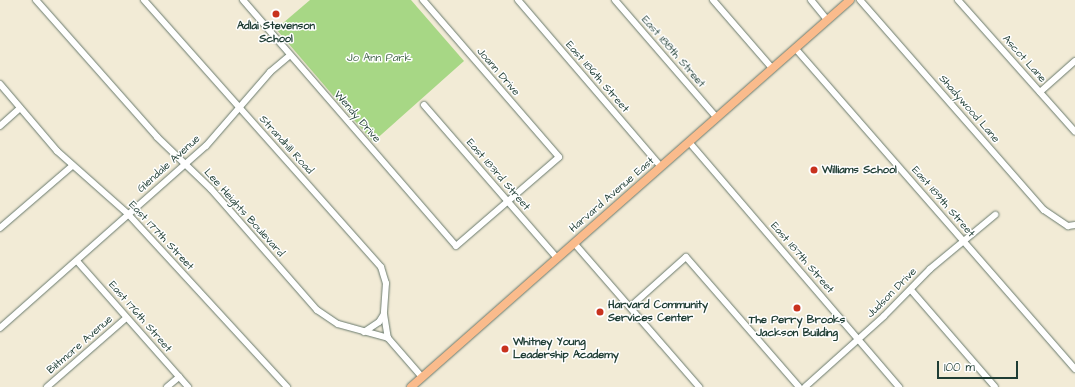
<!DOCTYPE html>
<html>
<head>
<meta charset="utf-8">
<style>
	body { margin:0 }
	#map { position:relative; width:1075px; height:387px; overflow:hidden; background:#f2ebd6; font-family:"Architects Daughter",sans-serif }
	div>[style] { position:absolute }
	.green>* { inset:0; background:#a7d785 }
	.roads { filter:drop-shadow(0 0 1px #697a6d) drop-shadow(0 0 1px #697a6d) }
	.minor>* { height:6px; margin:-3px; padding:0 3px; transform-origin:3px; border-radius:3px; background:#fff }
	.major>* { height:8px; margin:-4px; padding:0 4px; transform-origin:4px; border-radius:4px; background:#fabb8c }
	.dots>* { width:11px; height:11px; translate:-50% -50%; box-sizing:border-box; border:2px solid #fff; border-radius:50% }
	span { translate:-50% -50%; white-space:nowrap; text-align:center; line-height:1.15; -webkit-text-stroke:3px #fff; paint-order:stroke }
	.poi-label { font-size:11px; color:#1f3d34; font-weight:700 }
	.left { translate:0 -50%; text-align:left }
	.street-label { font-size:11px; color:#1f3d34 }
	.park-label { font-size:11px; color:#416448 }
	.scale { position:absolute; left:937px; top:361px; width:81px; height:18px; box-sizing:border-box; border:2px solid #1f3d34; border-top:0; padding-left:5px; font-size:12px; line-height:14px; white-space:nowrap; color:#1f3d34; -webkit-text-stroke:3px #fff; paint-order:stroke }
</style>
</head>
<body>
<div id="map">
	<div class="green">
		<i style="clip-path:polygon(310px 0,411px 0,464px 61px,373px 142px,276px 29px)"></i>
	</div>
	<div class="roads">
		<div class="minor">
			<i style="left:36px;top:0;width:183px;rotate:48.5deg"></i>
			<i style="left:157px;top:137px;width:75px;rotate:43.9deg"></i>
			<i style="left:211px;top:189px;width:161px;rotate:48.8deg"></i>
			<i style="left:317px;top:310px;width:25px;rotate:34deg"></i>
			<i style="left:338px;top:324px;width:52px;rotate:15.6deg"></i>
			<i style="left:388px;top:338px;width:52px;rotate:48.9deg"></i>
			<i style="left:144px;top:0;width:357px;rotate:48.4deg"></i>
			<i style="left:381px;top:267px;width:17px;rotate:73deg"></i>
			<i style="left:386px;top:283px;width:31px;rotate:94deg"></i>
			<i style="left:384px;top:314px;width:24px;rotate:81deg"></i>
			<i style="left:243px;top:0;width:325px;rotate:49.1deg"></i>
			<i style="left:456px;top:246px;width:136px;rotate:-40.8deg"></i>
			<i style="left:559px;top:157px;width:208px;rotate:-130.9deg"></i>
			<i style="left:518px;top:0;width:220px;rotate:49.4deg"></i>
			<i style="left:615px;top:0;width:155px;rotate:49.2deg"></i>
			<i style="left:713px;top:0;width:90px;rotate:49.1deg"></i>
			<i style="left:811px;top:0;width:26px;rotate:51deg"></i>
			<i style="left:860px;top:0;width:279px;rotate:48.8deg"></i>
			<i style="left:1044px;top:210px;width:29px;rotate:34deg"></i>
			<i style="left:1068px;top:226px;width:7px;rotate:-8deg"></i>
			<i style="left:958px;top:0;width:176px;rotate:48.4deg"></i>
			<i style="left:795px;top:48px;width:426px;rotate:48.9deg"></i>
			<i style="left:0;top:84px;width:88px;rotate:49.6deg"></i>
			<i style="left:57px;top:151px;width:95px;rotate:41.6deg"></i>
			<i style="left:128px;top:214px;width:235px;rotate:47.4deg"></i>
			<i style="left:1040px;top:92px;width:47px;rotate:-41.5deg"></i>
			<i style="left:424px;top:105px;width:203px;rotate:49deg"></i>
			<i style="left:0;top:126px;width:27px;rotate:-42deg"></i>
			<i style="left:689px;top:142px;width:323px;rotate:49.4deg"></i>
			<i style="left:0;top:228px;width:95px;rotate:-40.7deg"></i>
			<i style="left:574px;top:243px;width:191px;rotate:49deg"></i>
			<i style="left:77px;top:261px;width:168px;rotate:48.6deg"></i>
			<i style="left:911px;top:290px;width:128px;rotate:49.1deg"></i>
			<i style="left:630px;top:307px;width:75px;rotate:-41.8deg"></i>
			<i style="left:686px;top:257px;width:172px;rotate:49deg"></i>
			<i style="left:0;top:328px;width:275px;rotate:-41.5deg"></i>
			<i style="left:206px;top:146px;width:98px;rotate:-49.1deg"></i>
			<i style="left:270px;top:72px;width:26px;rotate:-40deg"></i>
			<i style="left:364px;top:332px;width:18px;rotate:-34deg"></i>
			<i style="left:379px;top:322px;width:9px;rotate:-58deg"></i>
			<i style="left:47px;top:387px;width:105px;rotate:-41.1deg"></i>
			<i style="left:167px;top:387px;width:16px;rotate:-40deg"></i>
			<i style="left:805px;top:387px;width:106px;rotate:-41.9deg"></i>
			<i style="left:884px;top:316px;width:66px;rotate:-45.6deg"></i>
			<i style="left:930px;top:269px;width:85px;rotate:-39.7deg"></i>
		</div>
		<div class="major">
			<i style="left:411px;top:387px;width:585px;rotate:-41.4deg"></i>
		</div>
	</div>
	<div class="dots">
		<i style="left:276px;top:14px;background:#c8321e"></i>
		<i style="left:814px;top:170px;background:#c8321e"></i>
		<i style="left:797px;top:308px;background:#c8321e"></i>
		<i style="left:600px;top:312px;background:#c8321e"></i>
		<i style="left:505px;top:349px;background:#c8321e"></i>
	</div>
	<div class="poi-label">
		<span style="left:276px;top:33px">Adlai Stevenson<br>School</span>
		<span class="left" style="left:822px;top:170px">Williams School</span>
		<span class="left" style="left:608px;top:312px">Harvard Community<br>Services Center</span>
		<span style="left:797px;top:327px">The Perry Brooks<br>Jackson Building</span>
		<span class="left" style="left:513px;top:349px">Whitney Young<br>Leadership Academy</span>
	</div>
	<div class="street-label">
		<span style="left:673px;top:52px;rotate:49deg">East 188th Street</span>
		<span style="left:1024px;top:59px;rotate:48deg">Ascot Lane</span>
		<span style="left:498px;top:72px;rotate:49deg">Joann Drive</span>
		<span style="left:597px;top:77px;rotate:49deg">East 186th Street</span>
		<span style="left:969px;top:109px;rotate:49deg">Shadywood Lane</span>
		<span style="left:357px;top:117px;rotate:49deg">Wendy Drive</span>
		<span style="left:286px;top:145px;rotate:48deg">Strandhill Road</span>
		<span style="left:169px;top:164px;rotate:-42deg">Glendale Avenue</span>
		<span style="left:498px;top:175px;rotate:49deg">East 183rd Street</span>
		<span style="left:612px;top:195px;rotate:-41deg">Harvard Avenue East</span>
		<span style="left:943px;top:202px;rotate:49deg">East 189th Street</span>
		<span style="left:244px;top:213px;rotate:48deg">Lee Heights Boulevard</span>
		<span style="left:161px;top:236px;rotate:47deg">East 177th Street</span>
		<span style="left:802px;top:258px;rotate:49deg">East 187th Street</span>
		<span style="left:892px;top:293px;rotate:-45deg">Judson Drive</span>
		<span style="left:140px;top:317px;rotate:49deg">East 176th Street</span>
		<span style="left:80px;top:345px;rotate:-41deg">Biltmore Avenue</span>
	</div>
	<div class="park-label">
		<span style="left:379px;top:58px">Jo Ann Park</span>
	</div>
	<div class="scale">100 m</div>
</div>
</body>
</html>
